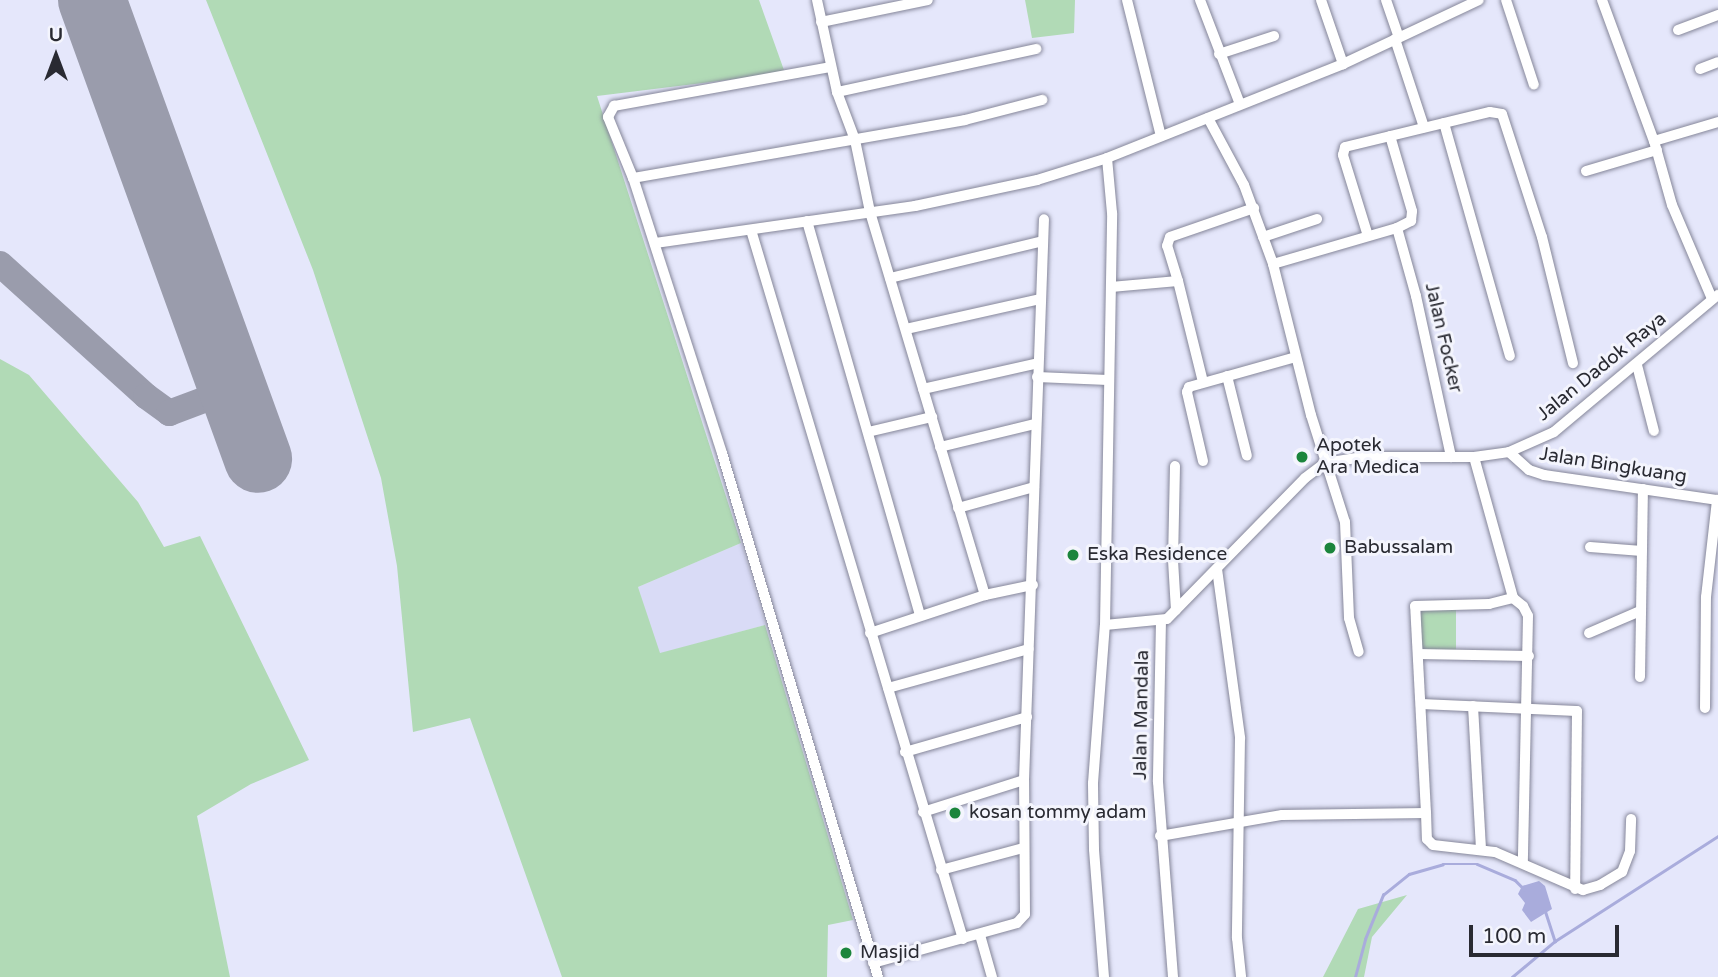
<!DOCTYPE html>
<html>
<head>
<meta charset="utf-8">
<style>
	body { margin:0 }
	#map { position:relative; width:1718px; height:977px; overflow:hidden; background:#e5e7fb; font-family:"Varela Round",sans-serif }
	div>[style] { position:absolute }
	.built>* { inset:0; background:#d9dbf6 }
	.green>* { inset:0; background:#b1dab6; transform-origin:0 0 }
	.water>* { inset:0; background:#a9acdc }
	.stream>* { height:2.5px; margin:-1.25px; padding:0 1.25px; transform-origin:1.25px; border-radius:1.25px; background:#a9acdc }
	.taxiway>* { height:26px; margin:-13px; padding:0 13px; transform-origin:13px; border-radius:13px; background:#9a9cac }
	.runway>* { height:68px; margin:-34px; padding:0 34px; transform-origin:34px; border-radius:34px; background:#9a9cac }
	.roads { filter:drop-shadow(0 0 2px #858699) drop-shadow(0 0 2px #858699) }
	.minor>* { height:10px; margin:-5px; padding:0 5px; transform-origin:5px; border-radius:5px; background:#fff }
	.dots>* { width:19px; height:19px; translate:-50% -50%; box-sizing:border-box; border:4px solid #f4f5fd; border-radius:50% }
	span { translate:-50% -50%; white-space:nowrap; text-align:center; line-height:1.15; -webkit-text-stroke:6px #f4f5fd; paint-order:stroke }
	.street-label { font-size:19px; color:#292a32 }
	.poi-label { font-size:19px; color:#292a32 }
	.left { translate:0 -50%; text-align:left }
	.north { position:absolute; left:21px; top:21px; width:70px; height:70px; -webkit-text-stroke:5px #f4f5fd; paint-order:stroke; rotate:0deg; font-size:19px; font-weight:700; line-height:28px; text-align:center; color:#292a32 }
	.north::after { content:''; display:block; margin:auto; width:24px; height:32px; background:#292a32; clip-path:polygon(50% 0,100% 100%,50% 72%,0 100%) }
	.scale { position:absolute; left:1469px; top:925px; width:150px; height:32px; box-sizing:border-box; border:4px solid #292a32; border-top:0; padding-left:9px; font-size:21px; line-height:24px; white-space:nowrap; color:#292a32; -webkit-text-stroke:5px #f4f5fd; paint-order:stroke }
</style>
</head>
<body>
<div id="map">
	<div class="built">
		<i style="clip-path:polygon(741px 543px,765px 625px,659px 654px,638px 587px)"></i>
	</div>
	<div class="green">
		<i style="clip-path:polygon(206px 0,759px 0,785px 73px,597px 96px,741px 543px,638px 587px,660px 653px,765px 625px,853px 920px,828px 925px,827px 977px,562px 977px,470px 718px,413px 732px,397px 566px,381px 478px,313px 270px)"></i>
		<i style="clip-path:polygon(1025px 0,1075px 0,1074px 33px,1032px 38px)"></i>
		<i style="clip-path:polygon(0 359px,29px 375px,138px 502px,164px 547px,200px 536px,309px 760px,251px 784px,197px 816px,230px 977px,0 977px)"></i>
		<i style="left:1421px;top:608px;width:35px;height:42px"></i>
		<i style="clip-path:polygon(1407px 895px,1372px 937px,1364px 977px,1323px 977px,1358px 909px)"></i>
	</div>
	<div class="water">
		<i style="clip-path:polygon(1539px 881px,1545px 886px,1552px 909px,1531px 922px,1522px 910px,1525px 903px,1518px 894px,1522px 886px)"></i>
	</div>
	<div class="stream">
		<i style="left:1545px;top:910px;width:33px;rotate:72deg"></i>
		<i style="left:1355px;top:977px;width:39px;rotate:-75deg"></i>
		<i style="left:1365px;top:939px;width:48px;rotate:-67.8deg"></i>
		<i style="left:1383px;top:895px;width:33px;rotate:-39deg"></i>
		<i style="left:1409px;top:874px;width:35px;rotate:-16deg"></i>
		<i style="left:1443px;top:864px;width:34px"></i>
		<i style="left:1477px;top:864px;width:41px;rotate:22.8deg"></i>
		<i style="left:1515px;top:880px;width:13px;rotate:45deg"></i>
		<i style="left:1512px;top:977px;width:56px;rotate:-39.9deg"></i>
		<i style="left:1555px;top:941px;width:194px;rotate:-32.8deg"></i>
	</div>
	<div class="taxiway">
		<i style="left:0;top:264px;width:197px;rotate:42.1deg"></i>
		<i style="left:146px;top:396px;width:29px;rotate:36deg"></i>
		<i style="left:169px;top:413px;width:68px;rotate:-20.6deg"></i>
	</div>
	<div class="runway">
		<i style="left:92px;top:0;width:488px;rotate:70.1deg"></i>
	</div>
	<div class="roads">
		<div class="minor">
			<i style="left:817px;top:0;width:94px;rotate:77.7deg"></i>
			<i style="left:837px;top:92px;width:51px;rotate:69.4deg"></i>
			<i style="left:855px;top:140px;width:74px;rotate:78.2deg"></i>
			<i style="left:870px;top:212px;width:400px;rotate:73.3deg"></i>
			<i style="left:985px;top:595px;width:49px;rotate:-11.8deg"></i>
			<i style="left:1127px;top:0;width:140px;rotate:76deg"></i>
			<i style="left:1200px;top:0;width:111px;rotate:69deg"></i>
			<i style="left:1321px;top:0;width:68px;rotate:71deg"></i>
			<i style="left:1386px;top:0;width:39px;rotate:71deg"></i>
			<i style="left:1506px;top:0;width:89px;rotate:71.8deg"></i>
			<i style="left:1602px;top:0;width:150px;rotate:69.8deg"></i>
			<i style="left:1654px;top:141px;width:66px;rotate:74.3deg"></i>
			<i style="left:1672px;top:205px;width:102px;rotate:66.9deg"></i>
			<i style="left:821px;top:22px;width:109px;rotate:-11.6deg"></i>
			<i style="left:1678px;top:30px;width:43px;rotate:-20.6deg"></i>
			<i style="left:1395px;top:39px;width:93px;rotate:71.8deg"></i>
			<i style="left:1219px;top:54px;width:58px;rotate:-18.1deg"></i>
			<i style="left:1700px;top:69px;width:19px;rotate:-21deg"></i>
			<i style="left:837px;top:92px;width:204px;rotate:-12.2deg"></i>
			<i style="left:1208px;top:118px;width:76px;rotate:61.8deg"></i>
			<i style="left:1244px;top:185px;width:84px;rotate:69.8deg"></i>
			<i style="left:1273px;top:264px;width:156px;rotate:75.9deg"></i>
			<i style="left:1311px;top:415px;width:112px;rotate:72.4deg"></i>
			<i style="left:1345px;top:522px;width:96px;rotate:87.6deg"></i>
			<i style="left:1349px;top:618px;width:35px;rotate:74deg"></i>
			<i style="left:1444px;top:123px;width:242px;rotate:74.2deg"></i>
			<i style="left:1654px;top:141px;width:67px;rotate:-16.5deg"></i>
			<i style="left:1586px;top:171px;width:74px;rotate:-16.5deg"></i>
			<i style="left:633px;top:178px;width:66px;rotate:-112.3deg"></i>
			<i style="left:608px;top:117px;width:13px;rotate:-61deg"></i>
			<i style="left:614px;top:106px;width:220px;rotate:-10.2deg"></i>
			<i style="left:807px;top:221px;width:410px;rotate:74deg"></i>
			<i style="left:1397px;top:228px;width:71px;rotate:74.4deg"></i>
			<i style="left:1416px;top:296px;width:165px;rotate:77.7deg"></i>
			<i style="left:751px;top:230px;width:740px;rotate:73.35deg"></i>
			<i style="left:1368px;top:236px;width:85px;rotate:-107.2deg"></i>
			<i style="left:1343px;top:155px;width:8px;rotate:-76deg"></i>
			<i style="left:1345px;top:147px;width:149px;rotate:-13.6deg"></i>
			<i style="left:1490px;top:112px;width:12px;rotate:9deg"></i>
			<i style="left:1502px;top:114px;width:129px;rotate:72deg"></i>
			<i style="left:1542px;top:237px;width:130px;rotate:76.2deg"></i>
			<i style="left:1263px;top:237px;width:57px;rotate:-18.4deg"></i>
			<i style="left:655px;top:243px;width:263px;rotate:-8.1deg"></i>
			<i style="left:915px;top:206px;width:125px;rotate:-12deg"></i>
			<i style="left:1037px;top:180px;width:73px;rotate:-17.4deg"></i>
			<i style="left:1107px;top:158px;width:254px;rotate:-21.7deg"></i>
			<i style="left:1343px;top:64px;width:150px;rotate:-25.2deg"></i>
			<i style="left:1273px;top:264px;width:129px;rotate:-16.2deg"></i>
			<i style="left:1397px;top:228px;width:16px;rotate:-27deg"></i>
			<i style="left:1411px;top:221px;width:10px;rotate:-84deg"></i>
			<i style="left:1412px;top:211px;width:78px;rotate:-106.3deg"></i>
			<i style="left:890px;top:278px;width:157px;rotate:-13.6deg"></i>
			<i style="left:1178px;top:281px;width:37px;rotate:-107deg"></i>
			<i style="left:1167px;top:246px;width:9px;rotate:-72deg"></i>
			<i style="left:1170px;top:237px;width:89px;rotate:-19deg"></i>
			<i style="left:1111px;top:287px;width:67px;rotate:-5.1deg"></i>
			<i style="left:1178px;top:281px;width:104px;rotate:76.1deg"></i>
			<i style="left:906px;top:329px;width:137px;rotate:-12.6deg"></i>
			<i style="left:1637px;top:365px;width:68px;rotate:75.6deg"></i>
			<i style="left:1227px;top:376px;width:82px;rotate:76deg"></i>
			<i style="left:1037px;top:377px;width:71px;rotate:2.4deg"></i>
			<i style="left:923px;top:389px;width:118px;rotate:-12.7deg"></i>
			<i style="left:868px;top:432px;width:66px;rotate:-13.2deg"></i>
			<i style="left:940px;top:447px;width:98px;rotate:-13.6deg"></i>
			<i style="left:1509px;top:452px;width:27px;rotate:42deg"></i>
			<i style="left:1529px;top:470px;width:16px;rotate:18deg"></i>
			<i style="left:1544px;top:475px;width:176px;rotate:8.2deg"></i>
			<i style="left:1474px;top:457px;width:146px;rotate:74.5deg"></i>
			<i style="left:1513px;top:598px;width:13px;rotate:39deg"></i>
			<i style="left:1523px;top:606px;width:11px;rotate:63deg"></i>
			<i style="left:1528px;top:616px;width:247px;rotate:91.2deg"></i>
			<i style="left:1203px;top:461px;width:71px;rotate:-103.1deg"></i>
			<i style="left:1187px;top:392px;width:5px;rotate:-68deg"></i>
			<i style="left:1189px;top:387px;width:111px;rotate:-15.7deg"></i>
			<i style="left:1175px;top:466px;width:94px;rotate:91.2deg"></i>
			<i style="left:1173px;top:560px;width:50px;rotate:86.6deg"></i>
			<i style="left:958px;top:508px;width:79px;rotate:-15.4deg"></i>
			<i style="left:1590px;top:547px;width:52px;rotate:4.4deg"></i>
			<i style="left:1217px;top:569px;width:171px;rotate:82.2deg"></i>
			<i style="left:1240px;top:738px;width:200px;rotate:90.9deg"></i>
			<i style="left:1237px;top:938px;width:39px;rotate:84deg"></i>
			<i style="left:1161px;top:620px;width:162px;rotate:91.1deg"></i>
			<i style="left:1158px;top:782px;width:196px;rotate:85.6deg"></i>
			<i style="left:1105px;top:625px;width:62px;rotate:-5.5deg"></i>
			<i style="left:1167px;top:619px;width:197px;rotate:-45.6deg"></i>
			<i style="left:1305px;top:478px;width:25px;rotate:-37deg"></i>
			<i style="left:1325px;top:463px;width:38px;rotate:-9deg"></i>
			<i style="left:1363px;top:457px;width:111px"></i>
			<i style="left:1474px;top:457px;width:35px;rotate:-8deg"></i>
			<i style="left:1509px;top:452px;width:49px;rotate:-24deg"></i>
			<i style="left:1554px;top:432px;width:214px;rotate:-39.9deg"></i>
			<i style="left:870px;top:633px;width:121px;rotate:-18.3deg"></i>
			<i style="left:1589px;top:633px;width:56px;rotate:-23.3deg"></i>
			<i style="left:1418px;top:654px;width:111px;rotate:1deg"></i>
			<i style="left:1640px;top:677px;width:188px;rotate:-89.1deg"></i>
			<i style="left:888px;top:688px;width:146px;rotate:-15.5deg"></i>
			<i style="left:1421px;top:704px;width:156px;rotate:2.6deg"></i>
			<i style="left:1577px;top:711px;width:178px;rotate:90.6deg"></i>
			<i style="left:1473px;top:706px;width:142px;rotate:86.8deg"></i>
			<i style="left:1705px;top:708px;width:111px;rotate:-89.5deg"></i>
			<i style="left:1706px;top:597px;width:98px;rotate:-83.5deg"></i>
			<i style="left:905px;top:752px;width:127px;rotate:-16deg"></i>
			<i style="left:923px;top:812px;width:106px;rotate:-17.6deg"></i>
			<i style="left:1426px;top:813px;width:207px;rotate:-93deg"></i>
			<i style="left:1415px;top:606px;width:74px;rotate:-1.5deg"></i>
			<i style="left:1489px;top:604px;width:25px;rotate:-14deg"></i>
			<i style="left:1160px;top:836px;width:124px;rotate:-9.8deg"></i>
			<i style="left:1282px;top:815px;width:144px;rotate:-0.8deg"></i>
			<i style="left:1426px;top:813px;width:26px;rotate:88deg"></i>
			<i style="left:1427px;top:839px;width:8px;rotate:45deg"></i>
			<i style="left:1433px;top:845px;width:62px;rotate:6.4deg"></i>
			<i style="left:1495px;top:852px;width:96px;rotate:23.4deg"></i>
			<i style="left:1583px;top:890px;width:18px;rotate:-16deg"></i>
			<i style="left:1600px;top:885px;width:26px;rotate:-31deg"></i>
			<i style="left:1622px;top:872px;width:22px;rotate:-69deg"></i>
			<i style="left:1630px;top:851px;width:32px;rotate:-88deg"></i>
			<i style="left:941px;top:870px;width:85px;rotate:-15deg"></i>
			<i style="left:980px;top:935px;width:44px;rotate:74.1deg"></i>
			<i style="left:873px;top:963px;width:149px;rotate:-15.5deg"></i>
			<i style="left:1017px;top:923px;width:12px;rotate:-48deg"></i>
			<i style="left:1025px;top:914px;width:134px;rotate:-90.4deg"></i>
			<i style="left:1024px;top:780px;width:561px;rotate:-87.96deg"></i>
			<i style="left:878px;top:977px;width:547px;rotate:-106.58deg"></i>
			<i style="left:722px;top:453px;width:289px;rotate:-107.9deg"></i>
			<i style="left:633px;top:178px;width:337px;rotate:-9.9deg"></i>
			<i style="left:965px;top:120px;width:80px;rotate:-14.6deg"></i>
			<i style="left:1104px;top:977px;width:128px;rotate:-94.5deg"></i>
			<i style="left:1094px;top:849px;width:66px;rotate:-90.9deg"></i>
			<i style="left:1093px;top:783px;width:158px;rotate:-85.7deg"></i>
			<i style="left:1105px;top:625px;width:412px;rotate:-89deg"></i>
			<i style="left:1112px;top:213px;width:55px;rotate:-95.2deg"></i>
		</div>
	</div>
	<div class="dots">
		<i style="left:1302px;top:457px;background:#1b853c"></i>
		<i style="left:1330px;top:548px;background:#1b853c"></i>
		<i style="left:1073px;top:555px;background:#1b853c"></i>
		<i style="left:955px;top:813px;background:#1b853c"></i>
		<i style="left:846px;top:953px;background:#1b853c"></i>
	</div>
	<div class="street-label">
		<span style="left:1443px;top:338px;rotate:77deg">Jalan Focker</span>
		<span style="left:1602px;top:367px;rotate:-39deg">Jalan Dadok Raya</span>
		<span style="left:1613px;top:466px;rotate:9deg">Jalan Bingkuang</span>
		<span style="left:1142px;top:715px;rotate:-89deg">Jalan Mandala</span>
	</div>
	<div class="poi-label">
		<span class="left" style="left:1316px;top:457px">Apotek<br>Ara Medica</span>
		<span class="left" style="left:1344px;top:548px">Babussalam</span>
		<span class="left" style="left:1087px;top:555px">Eska Residence</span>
		<span class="left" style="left:969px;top:813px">kosan tommy adam</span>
		<span class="left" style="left:860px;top:953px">Masjid</span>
	</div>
	<div class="north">U</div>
	<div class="scale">100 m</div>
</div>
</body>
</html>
